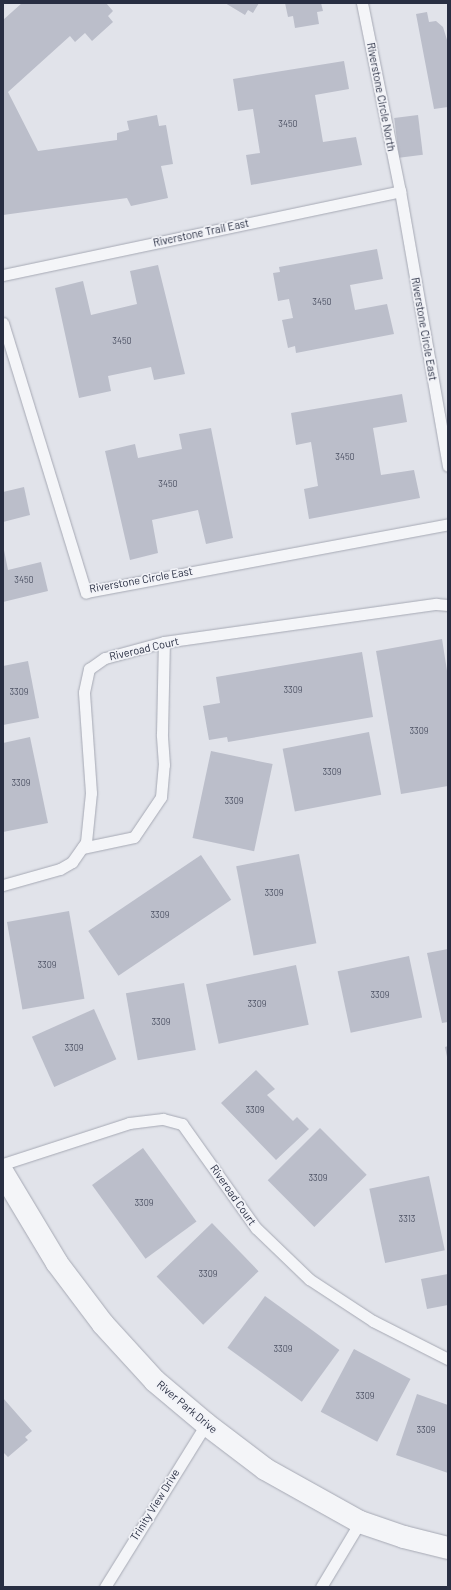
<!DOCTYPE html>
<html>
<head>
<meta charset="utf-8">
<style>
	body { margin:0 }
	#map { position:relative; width:451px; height:1590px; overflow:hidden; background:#e1e3ea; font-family:Barlow,sans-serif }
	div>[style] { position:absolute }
	.building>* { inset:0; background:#bbbeca; transform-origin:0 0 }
	.roads { filter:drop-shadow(0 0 1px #a6a9b4) drop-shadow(0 0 1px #a6a9b4) }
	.service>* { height:11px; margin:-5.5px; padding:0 5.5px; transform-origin:5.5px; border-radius:5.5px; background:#f4f5f8 }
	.tertiary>* { height:22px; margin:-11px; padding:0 11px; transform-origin:11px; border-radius:11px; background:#f4f5f8 }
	span { translate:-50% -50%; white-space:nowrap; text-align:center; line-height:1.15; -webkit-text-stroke:3.5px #f1f2f7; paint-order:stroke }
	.number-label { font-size:9px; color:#4d5264 }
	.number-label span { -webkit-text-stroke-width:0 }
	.street-label { font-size:11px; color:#282e42 }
	.frame { position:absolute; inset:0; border:4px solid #282e42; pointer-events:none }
</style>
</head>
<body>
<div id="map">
	<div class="building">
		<i style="clip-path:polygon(22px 3px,106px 3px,113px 11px,108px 16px,113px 22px,92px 41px,85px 33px,75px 42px,70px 36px,8px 92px,38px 151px,117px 140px,117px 133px,129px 130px,127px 121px,157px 115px,159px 126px,166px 125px,173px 164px,161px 166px,168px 198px,131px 206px,127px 198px,3px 215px,3px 20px)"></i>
		<i style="clip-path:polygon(225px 3px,259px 3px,253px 13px,248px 10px,245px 15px)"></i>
		<i style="clip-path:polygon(285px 3px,321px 3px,323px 11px,317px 12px,319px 24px,295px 28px,293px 16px,288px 17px)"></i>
		<i style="clip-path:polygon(427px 12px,429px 22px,436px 21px,443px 27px,448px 43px,448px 107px,434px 109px,416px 14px)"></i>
		<i style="clip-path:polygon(344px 61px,349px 89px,315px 95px,323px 142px,356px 137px,362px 165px,251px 185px,246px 155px,260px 153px,253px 109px,238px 111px,233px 79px)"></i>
		<i style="left:418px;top:115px;width:40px;height:24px;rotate:83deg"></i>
		<i style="clip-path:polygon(377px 249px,383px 279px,350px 285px,355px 310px,387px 304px,394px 334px,296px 353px,295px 346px,288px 348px,282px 320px,293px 318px,289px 299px,278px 301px,273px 273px,280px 272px,279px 267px)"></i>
		<i style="clip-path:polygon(158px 265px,185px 374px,154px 380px,151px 367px,108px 376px,111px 391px,79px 398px,55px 288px,83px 281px,91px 315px,137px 304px,130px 271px)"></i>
		<i style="clip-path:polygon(402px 394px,407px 422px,373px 428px,381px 475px,414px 470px,420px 498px,309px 519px,304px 489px,318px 486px,311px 442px,296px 445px,291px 413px)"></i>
		<i style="clip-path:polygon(211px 428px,233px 538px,206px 544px,198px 510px,152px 520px,158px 553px,130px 560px,105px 451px,135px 444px,138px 458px,182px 449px,179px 434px)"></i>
		<i style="clip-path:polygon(24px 487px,30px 515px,3px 522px,3px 492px)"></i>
		<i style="clip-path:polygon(4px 550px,8px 570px,41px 562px,48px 591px,3px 602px)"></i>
		<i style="clip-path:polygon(442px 639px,448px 677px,448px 786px,401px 794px,376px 651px)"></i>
		<i style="clip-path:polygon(362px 652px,373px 717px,228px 742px,227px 737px,209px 740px,203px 706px,220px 703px,216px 677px)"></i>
		<i style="clip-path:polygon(28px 661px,39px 718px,3px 725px,3px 666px)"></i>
		<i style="left:369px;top:732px;width:64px;height:88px;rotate:79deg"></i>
		<i style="clip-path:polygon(30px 737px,48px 823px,3px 832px,3px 743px)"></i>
		<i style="left:211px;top:751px;width:63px;height:89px;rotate:12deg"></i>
		<i style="left:299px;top:854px;width:91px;height:64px;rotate:79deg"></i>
		<i style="left:201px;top:855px;width:54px;height:136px;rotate:56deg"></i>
		<i style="left:69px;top:911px;width:89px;height:63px;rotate:80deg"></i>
		<i style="clip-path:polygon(448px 949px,448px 1022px,442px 1023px,427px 953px)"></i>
		<i style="left:409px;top:956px;width:63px;height:73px;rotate:78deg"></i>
		<i style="left:296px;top:965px;width:61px;height:92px;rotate:78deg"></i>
		<i style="left:184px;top:983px;width:68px;height:59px;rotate:80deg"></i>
		<i style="left:94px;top:1009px;width:55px;height:68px;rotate:66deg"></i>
		<i style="clip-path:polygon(448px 1046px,448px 1057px,447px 1057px,445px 1047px)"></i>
		<i style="clip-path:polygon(256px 1070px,275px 1089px,267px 1095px,293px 1121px,297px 1117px,309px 1129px,276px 1160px,221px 1103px)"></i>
		<i style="left:320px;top:1128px;width:66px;height:74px;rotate:45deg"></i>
		<i style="left:143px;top:1148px;width:91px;height:63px;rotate:54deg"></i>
		<i style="left:429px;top:1176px;width:76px;height:61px;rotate:78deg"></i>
		<i style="left:212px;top:1223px;width:67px;height:77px;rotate:46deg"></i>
		<i style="clip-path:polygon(448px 1274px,448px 1305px,427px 1309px,421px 1279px)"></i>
		<i style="left:265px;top:1296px;width:92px;height:64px;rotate:36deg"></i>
		<i style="left:354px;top:1349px;width:64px;height:71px;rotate:28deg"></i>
		<i style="clip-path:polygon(417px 1394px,448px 1405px,448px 1473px,396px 1455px)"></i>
		<i style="clip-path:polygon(3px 1398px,32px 1431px,25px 1437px,28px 1440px,8px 1457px,3px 1452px)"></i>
	</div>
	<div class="roads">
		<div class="service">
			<i style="left:362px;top:3px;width:192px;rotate:78.6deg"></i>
			<i style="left:400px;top:191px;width:279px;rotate:80.1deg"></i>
			<i style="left:3px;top:275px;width:406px;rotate:-11.9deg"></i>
			<i style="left:3px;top:323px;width:282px;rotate:72.9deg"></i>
			<i style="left:86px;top:592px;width:368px;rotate:-10.6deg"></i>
			<i style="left:82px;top:848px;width:53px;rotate:-11.9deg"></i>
			<i style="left:134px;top:837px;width:48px;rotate:-56deg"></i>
			<i style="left:161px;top:797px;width:32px;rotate:-85deg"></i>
			<i style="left:164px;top:765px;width:31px;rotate:-94deg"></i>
			<i style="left:162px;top:734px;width:92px;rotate:-88.8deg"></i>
			<i style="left:3px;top:885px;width:59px;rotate:-15.7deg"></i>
			<i style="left:60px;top:869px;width:14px;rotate:-30deg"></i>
			<i style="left:72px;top:862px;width:24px;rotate:-55deg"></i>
			<i style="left:86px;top:842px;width:49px;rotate:-84.2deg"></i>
			<i style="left:91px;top:793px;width:101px;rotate:-94deg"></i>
			<i style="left:84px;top:692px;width:24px;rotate:-78deg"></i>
			<i style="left:89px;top:669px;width:19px;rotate:-35deg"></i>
			<i style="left:105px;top:658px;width:61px;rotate:-15.2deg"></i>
			<i style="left:164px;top:642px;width:275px;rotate:-8deg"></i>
			<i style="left:436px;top:604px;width:12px;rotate:5deg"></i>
			<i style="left:3px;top:1164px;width:133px;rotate:-18deg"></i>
			<i style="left:129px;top:1123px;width:34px;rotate:-7deg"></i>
			<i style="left:163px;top:1119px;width:20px;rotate:15deg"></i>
			<i style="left:182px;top:1124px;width:128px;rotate:54.6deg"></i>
			<i style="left:256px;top:1228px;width:74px;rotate:43.9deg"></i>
			<i style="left:309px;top:1279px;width:77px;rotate:33.3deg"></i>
			<i style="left:373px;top:1321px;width:84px;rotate:26.9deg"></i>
			<i style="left:105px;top:1587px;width:192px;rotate:-58.2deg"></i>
			<i style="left:321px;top:1587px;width:76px;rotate:-59deg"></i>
		</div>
		<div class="tertiary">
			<i style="left:3px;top:1173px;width:105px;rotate:59deg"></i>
			<i style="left:57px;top:1263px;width:76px;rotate:53deg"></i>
			<i style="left:103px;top:1324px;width:77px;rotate:47.6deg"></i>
			<i style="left:155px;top:1381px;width:67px;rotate:40.1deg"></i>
			<i style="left:206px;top:1424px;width:74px;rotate:37.3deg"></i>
			<i style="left:265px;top:1469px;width:109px;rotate:29.2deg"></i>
			<i style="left:360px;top:1522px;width:46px;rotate:18.8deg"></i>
			<i style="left:404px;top:1537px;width:45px;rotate:14deg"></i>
		</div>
	</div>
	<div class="number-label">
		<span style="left:288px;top:124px">3450</span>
		<span style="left:322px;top:302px">3450</span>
		<span style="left:122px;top:341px">3450</span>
		<span style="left:345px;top:457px">3450</span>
		<span style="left:168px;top:484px">3450</span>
		<span style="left:24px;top:580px">3450</span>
		<span style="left:293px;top:690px">3309</span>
		<span style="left:19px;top:692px">3309</span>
		<span style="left:419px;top:731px">3309</span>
		<span style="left:332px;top:772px">3309</span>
		<span style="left:21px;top:783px">3309</span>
		<span style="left:234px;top:801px">3309</span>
		<span style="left:274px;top:893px">3309</span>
		<span style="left:160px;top:915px">3309</span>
		<span style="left:47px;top:965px">3309</span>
		<span style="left:380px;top:995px">3309</span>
		<span style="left:257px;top:1004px">3309</span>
		<span style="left:161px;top:1022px">3309</span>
		<span style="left:74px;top:1048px">3309</span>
		<span style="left:255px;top:1110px">3309</span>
		<span style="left:318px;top:1178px">3309</span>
		<span style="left:144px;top:1203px">3309</span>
		<span style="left:407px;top:1219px">3313</span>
		<span style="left:208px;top:1274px">3309</span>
		<span style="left:283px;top:1349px">3309</span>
		<span style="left:365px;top:1396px">3309</span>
		<span style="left:426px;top:1430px">3309</span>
	</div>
	<div class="street-label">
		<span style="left:381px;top:97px;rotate:79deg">Riverstone Circle North</span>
		<span style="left:201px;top:233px;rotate:-12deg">Riverstone Trail East</span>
		<span style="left:424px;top:329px;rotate:80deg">Riverstone Circle East</span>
		<span style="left:141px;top:580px;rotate:-10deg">Riverstone Circle East</span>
		<span style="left:144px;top:649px;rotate:-13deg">Riveroad Court</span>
		<span style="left:233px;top:1195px;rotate:55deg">Riveroad Court</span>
		<span style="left:187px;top:1407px;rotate:40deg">River Park Drive</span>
		<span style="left:155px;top:1505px;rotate:-58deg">Trinity View Drive</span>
	</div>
	<div class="frame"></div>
</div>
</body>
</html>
